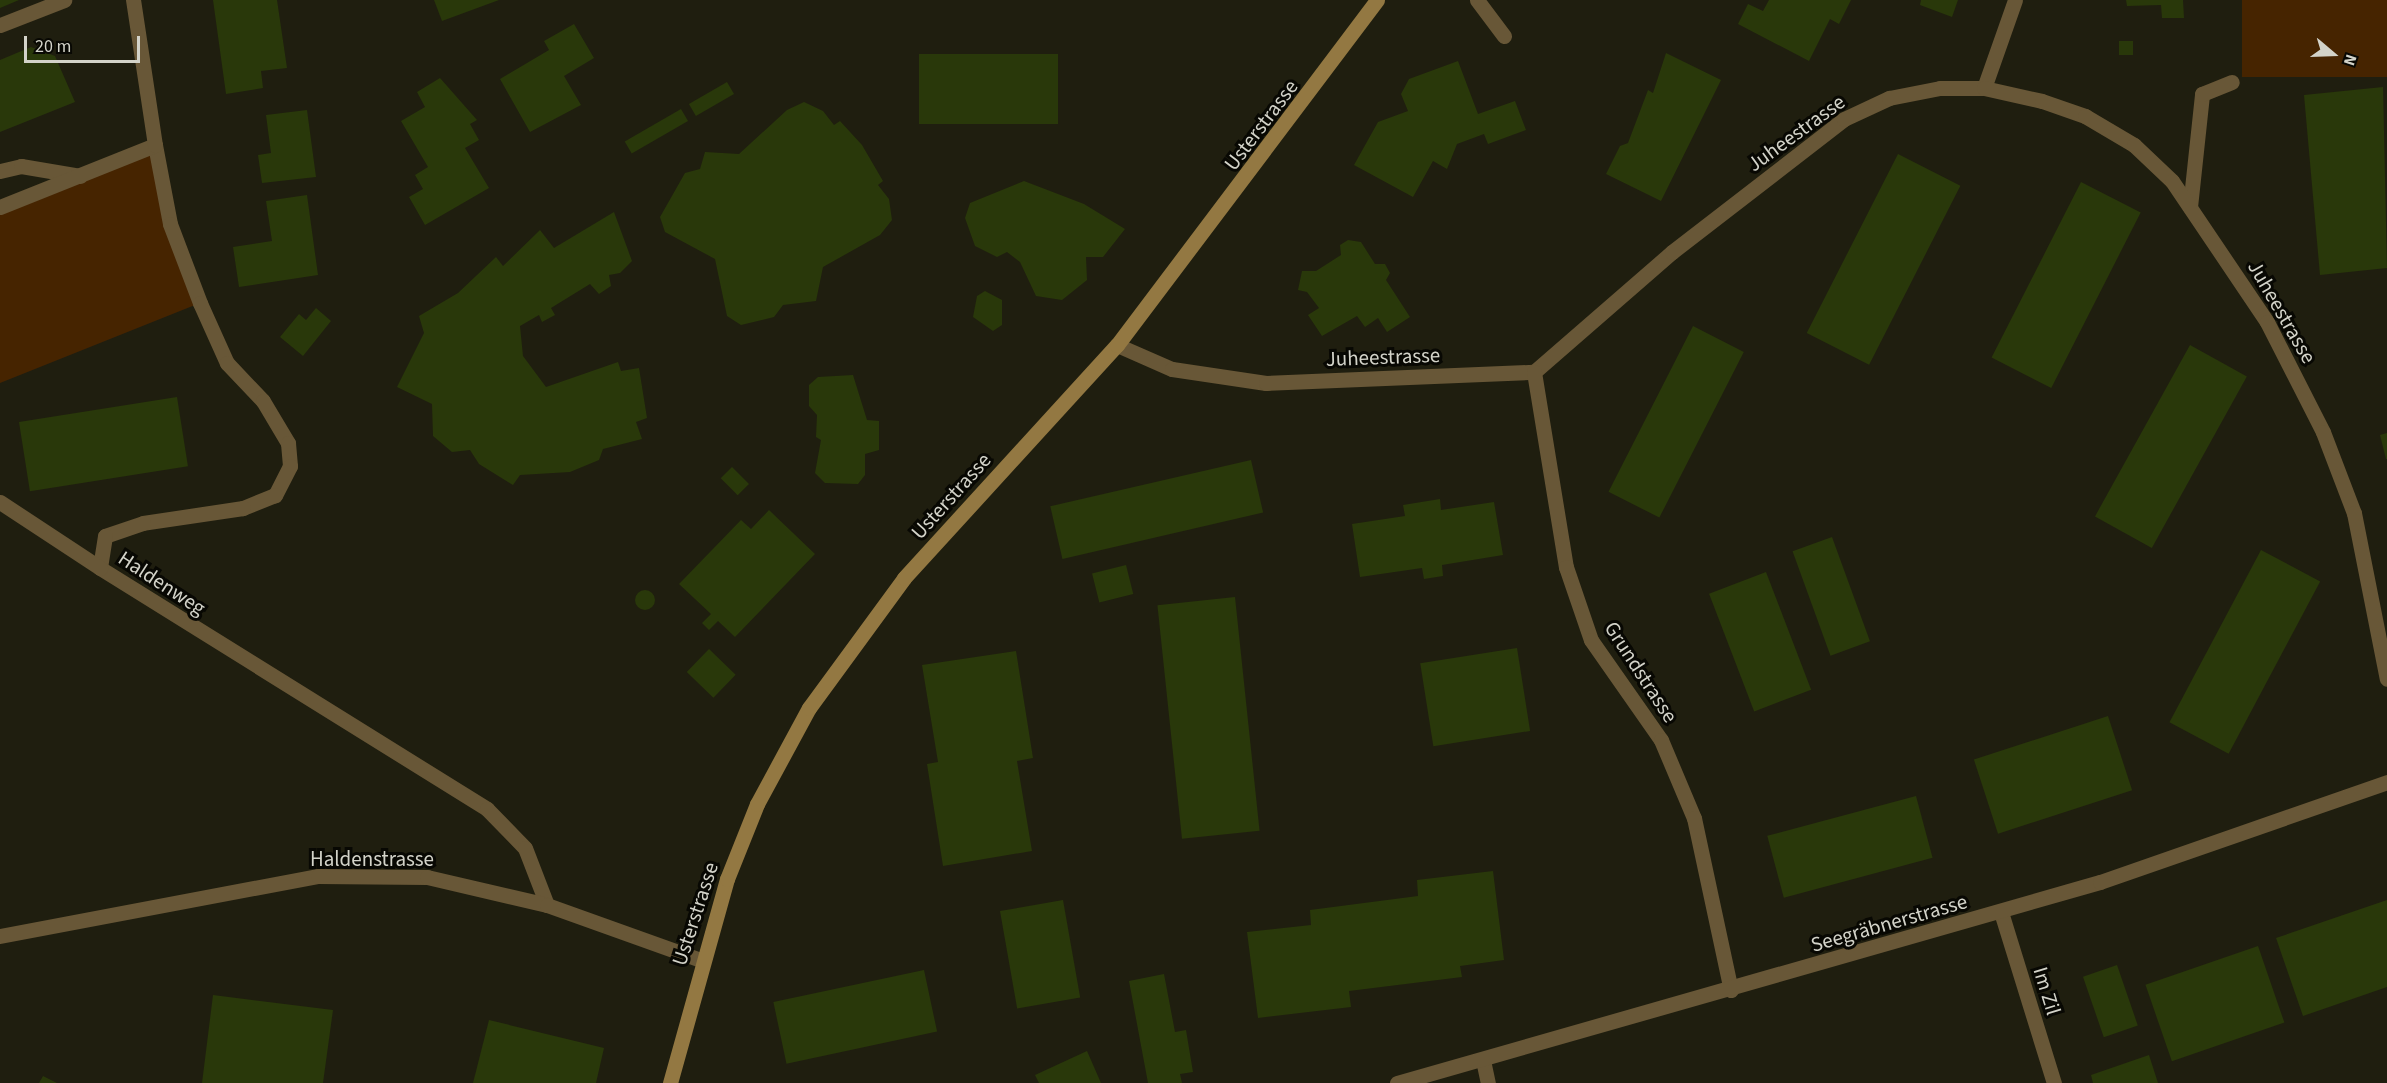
<!DOCTYPE html>
<html>
<head>
<meta charset="utf-8">
<style>
	body { margin:0 }
	#map { position:relative; width:2387px; height:1083px; overflow:hidden; background:#1f1e0f; font-family:"Source Sans 3",sans-serif }
	div>[style] { position:absolute }
	.green>* { inset:0; background:#462400; transform-origin:0 0 }
	.building>* { inset:0; background:#29380a; transform-origin:0 0 }
	.round { border-radius:50% }
	.service>* { height:15px; margin:-7.5px; padding:0 7.5px; transform-origin:7.5px; border-radius:7.5px; background:#685737 }
	.minor>* { height:15px; margin:-7.5px; padding:0 7.5px; transform-origin:7.5px; border-radius:7.5px; background:#685737 }
	.tertiary>* { height:15px; margin:-7.5px; padding:0 7.5px; transform-origin:7.5px; border-radius:7.5px; background:#685737 }
	.secondary>* { height:15px; margin:-7.5px; padding:0 7.5px; transform-origin:7.5px; border-radius:7.5px; background:#937842 }
	span { translate:-50% -50%; white-space:nowrap; text-align:center; line-height:1.15; -webkit-text-stroke:6px #080803; paint-order:stroke }
	.street-label { font-size:21px; color:#d3d3c9 }
	.north { position:absolute; left:2303px; top:24px; width:60px; height:60px; -webkit-text-stroke:4px #080803; paint-order:stroke; rotate:109deg; font-size:16px; font-weight:700; line-height:24px; text-align:center; color:#d3d3c9 }
	.north::after { content:''; display:block; margin:auto; width:21px; height:27px; background:#d3d3c9; clip-path:polygon(50% 0,100% 100%,50% 72%,0 100%) }
	.scale { position:absolute; left:24px; top:36px; width:116px; height:27px; box-sizing:border-box; border:3px solid #d3d3c9; border-top:0; padding-left:8px; font-size:18px; line-height:21px; white-space:nowrap; color:#d3d3c9; -webkit-text-stroke:4px #080803; paint-order:stroke }
</style>
</head>
<body>
<div id="map">
	<div class="green">
		<i style="left:2242px;top:0;width:145px;height:77px"></i>
		<i style="clip-path:polygon(155px 145px,200px 303px,0 383px,0 207px)"></i>
	</div>
	<div class="building">
		<i style="clip-path:polygon(0 0,19px 0,0 8px)"></i>
		<i style="clip-path:polygon(213px 0,277px 0,287px 68px,261px 71px,263px 88px,226px 94px)"></i>
		<i style="clip-path:polygon(434px 0,499px 0,442px 21px)"></i>
		<i style="clip-path:polygon(1769px 0,1851px 0,1839px 24px,1830px 19px,1809px 61px,1738px 24px,1748px 4px,1763px 11px)"></i>
		<i style="clip-path:polygon(1921px 0,1958px 0,1952px 17px,1920px 5px)"></i>
		<i style="clip-path:polygon(2126px 0,2183px 0,2184px 18px,2162px 18px,2161px 5px,2127px 6px)"></i>
		<i style="clip-path:polygon(574px 24px,594px 58px,564px 76px,581px 105px,530px 132px,500px 79px,549px 50px,544px 41px)"></i>
		<i style="left:2119px;top:41px;width:14px;height:14px"></i>
		<i style="clip-path:polygon(31px 47px,55px 56px,75px 102px,0 132px,0 60px)"></i>
		<i style="clip-path:polygon(1666px 53px,1721px 80px,1661px 201px,1606px 174px,1620px 146px,1628px 143px,1648px 90px,1653px 93px)"></i>
		<i style="left:919px;top:54px;width:139px;height:70px"></i>
		<i style="clip-path:polygon(1458px 61px,1478px 114px,1515px 101px,1526px 130px,1488px 144px,1484px 134px,1457px 144px,1447px 169px,1433px 161px,1413px 197px,1354px 165px,1378px 122px,1408px 111px,1401px 94px,1409px 79px)"></i>
		<i style="clip-path:polygon(440px 78px,477px 120px,470px 124px,479px 140px,465px 148px,489px 188px,425px 225px,409px 197px,423px 189px,415px 175px,428px 167px,401px 121px,425px 107px,417px 92px)"></i>
		<i style="left:727px;top:82px;width:14px;height:44px;rotate:60deg"></i>
		<i style="clip-path:polygon(2383px 87px,2387px 268px,2320px 275px,2304px 95px)"></i>
		<i style="clip-path:polygon(804px 102px,823px 111px,834px 125px,840px 121px,862px 145px,883px 181px,878px 185px,889px 199px,892px 220px,880px 235px,823px 267px,816px 301px,783px 305px,774px 317px,741px 325px,727px 316px,715px 259px,665px 232px,660px 217px,685px 173px,700px 169px,705px 152px,739px 154px,787px 110px)"></i>
		<i style="left:681px;top:109px;width:14px;height:65px;rotate:60deg"></i>
		<i style="clip-path:polygon(307px 110px,316px 177px,262px 183px,258px 155px,271px 153px,266px 115px)"></i>
		<i style="left:1898px;top:154px;width:70px;height:201px;rotate:27deg"></i>
		<i style="clip-path:polygon(1024px 181px,1084px 204px,1125px 229px,1103px 257px,1086px 257px,1087px 280px,1062px 300px,1036px 296px,1020px 262px,1007px 252px,997px 257px,975px 246px,965px 218px,970px 203px)"></i>
		<i style="left:2081px;top:182px;width:67px;height:197px;rotate:27deg"></i>
		<i style="clip-path:polygon(307px 195px,318px 275px,239px 287px,233px 247px,272px 241px,266px 201px)"></i>
		<i style="clip-path:polygon(614px 212px,632px 261px,620px 273px,609px 275px,611px 286px,599px 294px,590px 284px,551px 308px,555px 315px,542px 322px,539px 315px,520px 326px,523px 356px,546px 387px,618px 362px,621px 371px,639px 368px,647px 418px,636px 422px,642px 439px,603px 449px,599px 460px,570px 472px,520px 475px,513px 485px,479px 464px,470px 450px,452px 452px,433px 436px,432px 404px,397px 387px,424px 333px,419px 316px,458px 293px,496px 257px,503px 266px,540px 230px,554px 248px)"></i>
		<i style="clip-path:polygon(1348px 240px,1361px 242px,1375px 264px,1385px 264px,1390px 273px,1386px 280px,1410px 317px,1387px 332px,1378px 318px,1365px 327px,1357px 316px,1322px 336px,1308px 315px,1319px 308px,1307px 292px,1298px 290px,1302px 271px,1316px 271px,1341px 255px,1340px 245px)"></i>
		<i style="clip-path:polygon(985px 291px,1002px 300px,1002px 325px,993px 331px,973px 317px,977px 296px)"></i>
		<i style="clip-path:polygon(316px 308px,331px 321px,303px 356px,280px 337px,299px 314px,306px 320px)"></i>
		<i style="left:1693px;top:326px;width:57px;height:186px;rotate:27deg"></i>
		<i style="left:2190px;top:345px;width:65px;height:196px;rotate:29deg"></i>
		<i style="clip-path:polygon(853px 375px,867px 420px,879px 421px,879px 450px,865px 454px,865px 475px,858px 484px,825px 483px,815px 473px,821px 440px,816px 437px,817px 415px,809px 406px,809px 385px,818px 377px)"></i>
		<i style="left:177px;top:397px;width:70px;height:160px;rotate:81deg"></i>
		<i style="clip-path:polygon(2387px 433px,2387px 459px,2386px 459px,2380px 435px)"></i>
		<i style="left:1251px;top:460px;width:54px;height:206px;rotate:77deg"></i>
		<i style="left:732px;top:467px;width:24px;height:16px;rotate:45deg"></i>
		<i style="clip-path:polygon(1440px 499px,1441px 510px,1494px 502px,1503px 555px,1442px 565px,1443px 576px,1424px 579px,1422px 568px,1360px 577px,1352px 524px,1405px 516px,1403px 505px)"></i>
		<i style="clip-path:polygon(769px 510px,815px 554px,735px 637px,718px 621px,709px 630px,702px 623px,711px 614px,679px 584px,741px 520px,751px 529px)"></i>
		<i style="left:1832px;top:537px;width:111px;height:42px;rotate:70deg"></i>
		<i style="left:2261px;top:550px;width:67px;height:195px;rotate:28deg"></i>
		<i style="left:1126px;top:565px;width:30px;height:35px;rotate:76deg"></i>
		<i style="left:1766px;top:572px;width:126px;height:61px;rotate:69deg"></i>
		<i class="round" style="left:635px;top:590px;width:20px;height:20px"></i>
		<i style="left:1235px;top:597px;width:235px;height:78px;rotate:84deg"></i>
		<i style="left:1517px;top:648px;width:84px;height:98px;rotate:81deg"></i>
		<i style="left:709px;top:649px;width:37px;height:32px;rotate:44deg"></i>
		<i style="clip-path:polygon(1016px 651px,1033px 758px,1017px 761px,1032px 851px,943px 866px,927px 764px,938px 762px,922px 665px)"></i>
		<i style="left:2108px;top:716px;width:78px;height:141px;rotate:72deg"></i>
		<i style="left:1916px;top:796px;width:64px;height:154px;rotate:75deg"></i>
		<i style="clip-path:polygon(1493px 871px,1504px 960px,1460px 966px,1462px 977px,1349px 991px,1351px 1007px,1258px 1018px,1247px 932px,1311px 925px,1310px 910px,1418px 896px,1417px 880px)"></i>
		<i style="left:1063px;top:900px;width:99px;height:64px;rotate:80deg"></i>
		<i style="clip-path:polygon(2387px 900px,2387px 987px,2303px 1016px,2276px 938px)"></i>
		<i style="left:2258px;top:946px;width:81px;height:119px;rotate:71deg"></i>
		<i style="left:2117px;top:965px;width:64px;height:36px;rotate:71deg"></i>
		<i style="left:924px;top:970px;width:63px;height:154px;rotate:78deg"></i>
		<i style="clip-path:polygon(1164px 974px,1175px 1032px,1186px 1030px,1193px 1072px,1180px 1074px,1182px 1083px,1148px 1083px,1129px 981px)"></i>
		<i style="clip-path:polygon(213px 995px,333px 1010px,323px 1083px,202px 1083px)"></i>
		<i style="clip-path:polygon(489px 1020px,604px 1048px,596px 1083px,473px 1083px)"></i>
		<i style="clip-path:polygon(1087px 1051px,1101px 1083px,1039px 1083px,1035px 1075px)"></i>
		<i style="clip-path:polygon(2149px 1055px,2158px 1083px,2093px 1083px,2091px 1075px)"></i>
		<i style="clip-path:polygon(43px 1076px,57px 1083px,39px 1083px)"></i>
	</div>
	<div class="service">
		<i style="left:0;top:25px;width:69px;rotate:-21.3deg"></i>
		<i style="left:155px;top:145px;width:80px;rotate:79.2deg"></i>
		<i style="left:170px;top:224px;width:85px;rotate:69.2deg"></i>
		<i style="left:200px;top:303px;width:66px;rotate:65.8deg"></i>
		<i style="left:227px;top:363px;width:52px;rotate:46.5deg"></i>
		<i style="left:263px;top:401px;width:49px;rotate:59.2deg"></i>
		<i style="left:288px;top:443px;width:23px;rotate:85deg"></i>
		<i style="left:290px;top:466px;width:33px;rotate:117deg"></i>
		<i style="left:275px;top:495px;width:35px;rotate:158deg"></i>
		<i style="left:243px;top:508px;width:101px;rotate:171.5deg"></i>
		<i style="left:143px;top:523px;width:40px;rotate:161.1deg"></i>
		<i style="left:105px;top:536px;width:32px;rotate:99deg"></i>
		<i style="left:100px;top:568px;width:456px;rotate:31.9deg"></i>
		<i style="left:487px;top:809px;width:54px;rotate:45.7deg"></i>
		<i style="left:525px;top:848px;width:61px;rotate:68.9deg"></i>
		<i style="left:0;top:171px;width:22px;rotate:-13deg"></i>
		<i style="left:21px;top:166px;width:60px;rotate:9.6deg"></i>
		<i style="left:2190px;top:207px;width:114px;rotate:-83.9deg"></i>
		<i style="left:2202px;top:94px;width:32px;rotate:-22deg"></i>
		<i style="left:0;top:502px;width:120px;rotate:33.4deg"></i>
	</div>
	<div class="minor">
		<i style="left:1477px;top:0;width:45px;rotate:53.1deg"></i>
		<i style="left:1984px;top:88px;width:93px;rotate:-70.6deg"></i>
		<i style="left:0;top:207px;width:167px;rotate:-21.8deg"></i>
		<i style="left:155px;top:145px;width:147px;rotate:-98.6deg"></i>
		<i style="left:1117px;top:345px;width:60px;rotate:23.6deg"></i>
		<i style="left:1172px;top:369px;width:95px;rotate:8.5deg"></i>
		<i style="left:1266px;top:383px;width:268px;rotate:-2.4deg"></i>
		<i style="left:1534px;top:372px;width:183px;rotate:-41deg"></i>
		<i style="left:1672px;top:252px;width:217px;rotate:-37.7deg"></i>
		<i style="left:1844px;top:119px;width:50px;rotate:-25deg"></i>
		<i style="left:1889px;top:98px;width:52px;rotate:-11.1deg"></i>
		<i style="left:1940px;top:88px;width:44px"></i>
		<i style="left:1984px;top:88px;width:59px;rotate:12.6deg"></i>
		<i style="left:2042px;top:101px;width:46px;rotate:19.2deg"></i>
		<i style="left:2085px;top:116px;width:57px;rotate:30.6deg"></i>
		<i style="left:2134px;top:145px;width:52px;rotate:43.5deg"></i>
		<i style="left:2172px;top:181px;width:170px;rotate:56deg"></i>
		<i style="left:2267px;top:322px;width:123px;rotate:63deg"></i>
		<i style="left:2323px;top:432px;width:87px;rotate:69.1deg"></i>
		<i style="left:2354px;top:513px;width:169px;rotate:78.8deg"></i>
		<i style="left:1534px;top:372px;width:198px;rotate:80.7deg"></i>
		<i style="left:1566px;top:567px;width:77px;rotate:71.1deg"></i>
		<i style="left:1591px;top:640px;width:122px;rotate:55deg"></i>
		<i style="left:1661px;top:740px;width:85px;rotate:67.1deg"></i>
		<i style="left:1694px;top:818px;width:176px;rotate:77.9deg"></i>
		<i style="left:2001px;top:912px;width:179px;rotate:72.8deg"></i>
		<i style="left:1483px;top:1060px;width:24px;rotate:78deg"></i>
	</div>
	<div class="tertiary">
		<i style="left:0;top:936px;width:324px;rotate:-10.7deg"></i>
		<i style="left:318px;top:876px;width:109px;rotate:0.5deg"></i>
		<i style="left:427px;top:877px;width:123px;rotate:13.1deg"></i>
		<i style="left:547px;top:905px;width:164px;rotate:19.7deg"></i>
		<i style="left:1397px;top:1083px;width:731px;rotate:-15.96deg"></i>
		<i style="left:2100px;top:882px;width:304px;rotate:-19.2deg"></i>
	</div>
	<div class="secondary">
		<i style="left:670px;top:1083px;width:212px;rotate:-74.4deg"></i>
		<i style="left:727px;top:879px;width:81px;rotate:-68.2deg"></i>
		<i style="left:757px;top:804px;width:109px;rotate:-61.6deg"></i>
		<i style="left:809px;top:708px;width:161px;rotate:-53.8deg"></i>
		<i style="left:904px;top:578px;width:316px;rotate:-47.6deg"></i>
		<i style="left:1117px;top:345px;width:432px;rotate:-53deg"></i>
	</div>
	<div class="street-label">
		<span style="left:1261px;top:125px;rotate:-53deg">Usterstrasse</span>
		<span style="left:1796px;top:133px;rotate:-36deg">Juheestrasse</span>
		<span style="left:2282px;top:312px;rotate:60deg">Juheestrasse</span>
		<span style="left:1383px;top:357px;rotate:-2deg">Juheestrasse</span>
		<span style="left:951px;top:496px;rotate:-48deg">Usterstrasse</span>
		<span style="left:162px;top:583px;rotate:33deg">Haldenweg</span>
		<span style="left:1641px;top:672px;rotate:57deg">Grundstrasse</span>
		<span style="left:372px;top:859px">Haldenstrasse</span>
		<span style="left:695px;top:914px;rotate:-72deg">Usterstrasse</span>
		<span style="left:1889px;top:923px;rotate:-16deg">Seegräbnerstrasse</span>
		<span style="left:2047px;top:991px;rotate:73deg">Im Zil</span>
	</div>
	<div class="north">N</div>
	<div class="scale">20 m</div>
</div>
</body>
</html>
